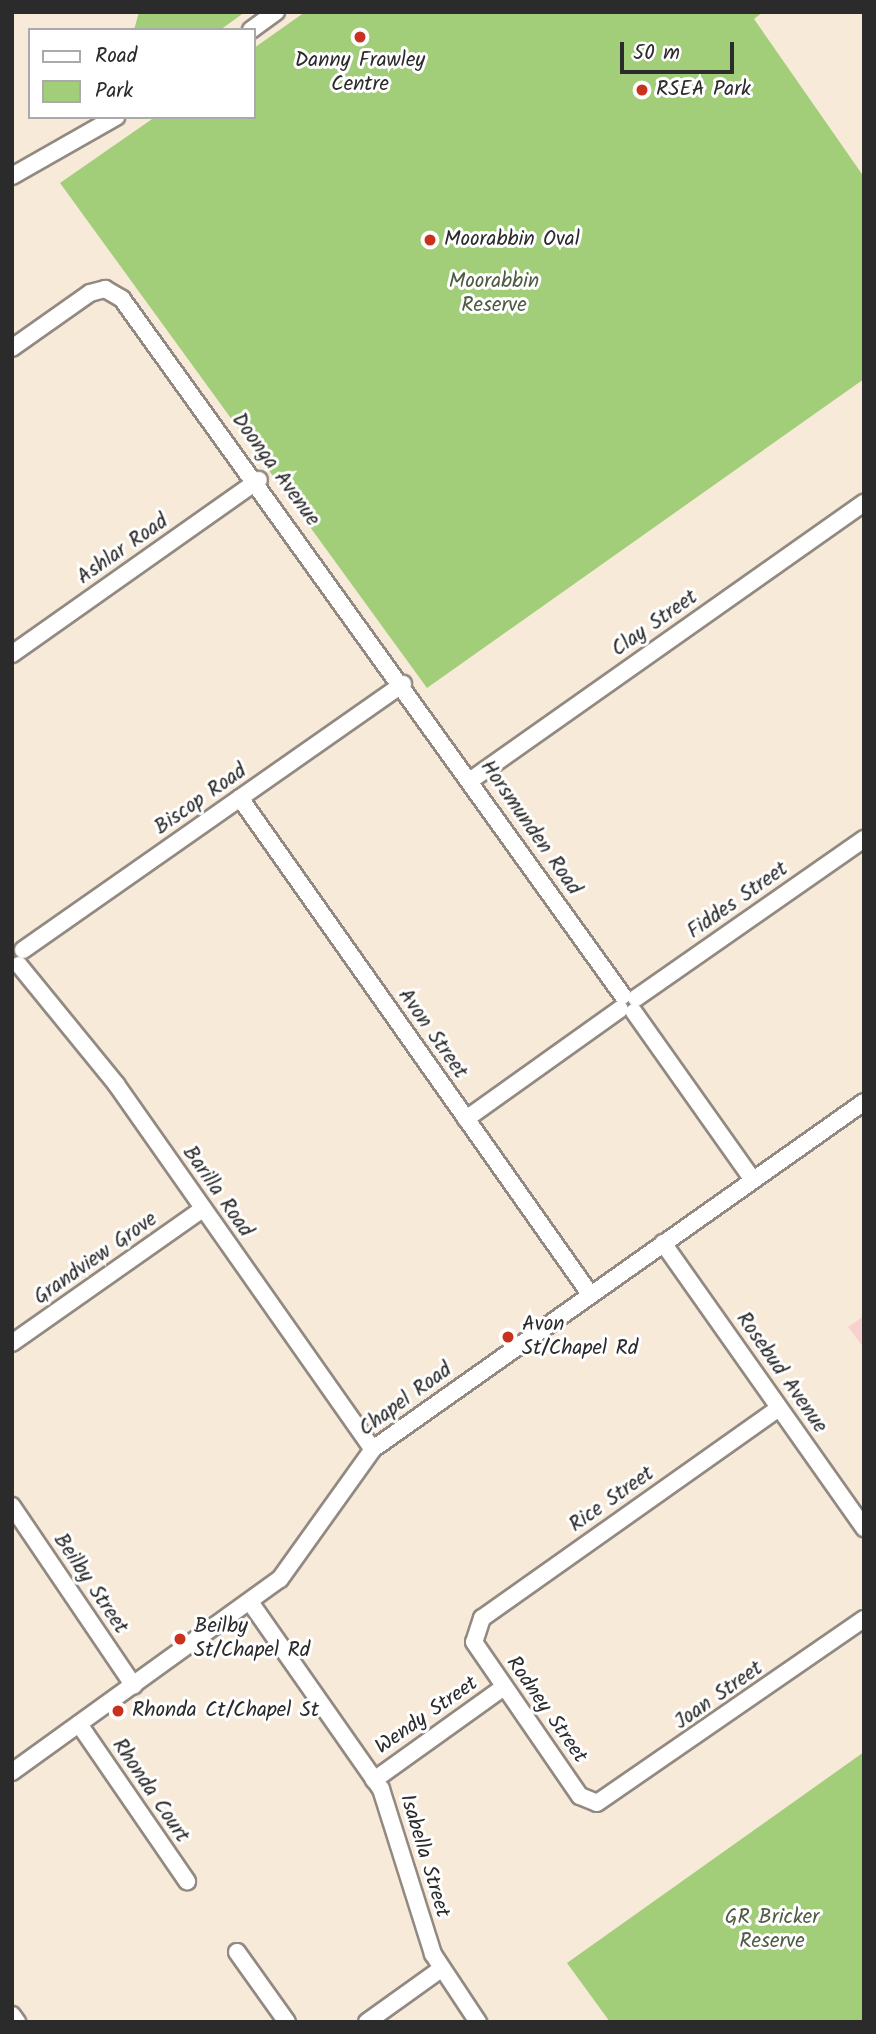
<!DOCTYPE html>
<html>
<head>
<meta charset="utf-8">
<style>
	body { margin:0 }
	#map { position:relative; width:876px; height:2034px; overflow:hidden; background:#f8ead8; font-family:Kalam,sans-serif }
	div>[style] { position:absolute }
	.built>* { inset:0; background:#f7d0cf }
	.green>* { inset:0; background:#a2cd79 }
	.roads { filter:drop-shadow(2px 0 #928a82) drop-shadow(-2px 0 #928a82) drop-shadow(0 2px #928a82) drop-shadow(0 -2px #928a82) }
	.street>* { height:16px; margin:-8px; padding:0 8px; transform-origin:8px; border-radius:8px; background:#fff }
	.dots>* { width:19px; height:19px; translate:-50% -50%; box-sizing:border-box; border:4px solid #fff; border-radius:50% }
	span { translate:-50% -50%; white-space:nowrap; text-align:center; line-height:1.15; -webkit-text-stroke:6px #fff; paint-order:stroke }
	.poi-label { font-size:21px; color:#2b2b2b }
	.left { translate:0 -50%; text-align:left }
	.park-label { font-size:21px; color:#4f5c42 }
	.street-label { font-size:21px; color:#2b2b2b }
	.frame { position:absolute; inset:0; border:14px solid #2b2b2b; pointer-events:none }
	.legend { position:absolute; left:28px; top:28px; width:228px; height:91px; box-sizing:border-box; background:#fff; border:2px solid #aaa; margin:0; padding:9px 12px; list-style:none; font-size:21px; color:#2b2b2b }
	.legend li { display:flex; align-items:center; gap:14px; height:35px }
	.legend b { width:35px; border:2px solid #aaa }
	.scale { position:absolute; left:620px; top:42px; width:114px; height:32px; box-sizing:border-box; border:4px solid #2b2b2b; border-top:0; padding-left:9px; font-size:21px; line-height:24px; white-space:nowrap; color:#2b2b2b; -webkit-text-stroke:5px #fff; paint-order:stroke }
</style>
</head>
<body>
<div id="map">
	<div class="built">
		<i style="clip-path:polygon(864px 1316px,864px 1348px,848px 1327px)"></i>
	</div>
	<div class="green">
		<i style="clip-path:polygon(139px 12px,245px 12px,220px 30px,134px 30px)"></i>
		<i style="clip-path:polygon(305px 12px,763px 12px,754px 19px,864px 177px,864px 379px,427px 688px,60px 183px,155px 117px,254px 117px,254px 48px)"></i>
		<i style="clip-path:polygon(864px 1752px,864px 2022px,610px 2022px,567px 1963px)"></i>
	</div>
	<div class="roads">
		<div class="street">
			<i style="left:251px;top:30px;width:31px;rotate:-36deg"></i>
			<i style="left:12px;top:176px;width:120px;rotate:-29.6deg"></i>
			<i style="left:12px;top:348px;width:95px;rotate:-35.2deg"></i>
			<i style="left:90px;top:293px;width:16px;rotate:-15deg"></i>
			<i style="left:105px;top:289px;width:20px;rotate:30deg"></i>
			<i style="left:122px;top:299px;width:858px;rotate:54.29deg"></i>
			<i style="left:12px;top:654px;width:302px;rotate:-35.2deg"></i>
			<i style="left:471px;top:780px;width:481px;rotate:-35.2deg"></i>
			<i style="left:240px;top:798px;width:607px;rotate:54.79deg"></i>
			<i style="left:23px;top:950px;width:464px;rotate:-35deg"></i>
			<i style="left:19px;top:965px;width:154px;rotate:50.8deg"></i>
			<i style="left:116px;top:1084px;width:446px;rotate:54.9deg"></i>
			<i style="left:636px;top:998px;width:278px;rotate:-34.9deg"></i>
			<i style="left:634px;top:1012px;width:206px;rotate:54.7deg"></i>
			<i style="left:466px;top:1119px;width:189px;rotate:-35.5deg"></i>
			<i style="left:663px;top:1243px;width:349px;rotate:54.8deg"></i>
			<i style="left:12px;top:1343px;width:233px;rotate:-35.1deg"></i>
			<i style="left:779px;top:1408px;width:364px;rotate:144.7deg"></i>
			<i style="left:482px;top:1618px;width:25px;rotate:108deg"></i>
			<i style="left:474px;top:1642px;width:187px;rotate:55.5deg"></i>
			<i style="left:580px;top:1796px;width:18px;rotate:22deg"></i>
			<i style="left:597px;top:1803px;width:324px;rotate:-34.6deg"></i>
			<i style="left:12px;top:1506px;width:217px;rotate:55.9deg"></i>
			<i style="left:250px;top:1602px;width:228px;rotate:55deg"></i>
			<i style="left:381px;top:1789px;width:173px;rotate:72.5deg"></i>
			<i style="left:433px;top:1954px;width:82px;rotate:56.5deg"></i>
			<i style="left:79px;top:1724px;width:191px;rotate:55.5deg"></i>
			<i style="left:12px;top:1772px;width:330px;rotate:-35.8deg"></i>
			<i style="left:280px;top:1579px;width:160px;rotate:-54.4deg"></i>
			<i style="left:373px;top:1449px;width:601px;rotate:-35.25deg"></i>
			<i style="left:374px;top:1780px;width:160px;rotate:-35.6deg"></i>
			<i style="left:237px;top:1952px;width:86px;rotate:54.5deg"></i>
			<i style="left:12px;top:2015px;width:9px;rotate:54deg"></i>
			<i style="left:367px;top:2022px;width:91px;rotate:-35.6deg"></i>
		</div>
	</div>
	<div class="dots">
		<i style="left:360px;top:37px;background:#c8321e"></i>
		<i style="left:642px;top:90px;background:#c8321e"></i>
		<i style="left:430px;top:240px;background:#c8321e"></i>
		<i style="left:508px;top:1337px;background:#c8321e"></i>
		<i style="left:180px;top:1639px;background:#c8321e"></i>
		<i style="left:118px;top:1711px;background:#c8321e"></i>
	</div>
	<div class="poi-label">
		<span style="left:360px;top:73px">Danny Frawley<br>Centre</span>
		<span class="left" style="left:656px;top:90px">RSEA Park</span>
		<span class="left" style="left:444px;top:240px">Moorabbin Oval</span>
		<span class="left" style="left:522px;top:1337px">Avon<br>St/Chapel Rd</span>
		<span class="left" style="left:194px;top:1639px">Beilby<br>St/Chapel Rd</span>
		<span class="left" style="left:132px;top:1711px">Rhonda Ct/Chapel St</span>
	</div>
	<div class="park-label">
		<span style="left:494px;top:294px">Moorabbin<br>Reserve</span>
		<span style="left:772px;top:1930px">GR Bricker<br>Reserve</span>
	</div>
	<div class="street-label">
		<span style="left:275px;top:470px;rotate:54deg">Doonga Avenue</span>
		<span style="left:123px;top:550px;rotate:-35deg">Ashlar Road</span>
		<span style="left:655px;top:624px;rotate:-35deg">Clay Street</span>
		<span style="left:201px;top:800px;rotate:-35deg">Biscop Road</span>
		<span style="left:530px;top:828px;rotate:55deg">Horsmunden Road</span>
		<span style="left:738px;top:901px;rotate:-35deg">Fiddes Street</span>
		<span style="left:432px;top:1034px;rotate:55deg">Avon Street</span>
		<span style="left:217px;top:1192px;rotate:55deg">Barilla Road</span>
		<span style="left:96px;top:1259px;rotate:-35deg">Grandview Grove</span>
		<span style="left:781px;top:1373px;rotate:55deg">Rosebud Avenue</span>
		<span style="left:406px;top:1400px;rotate:-36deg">Chapel Road</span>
		<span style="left:612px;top:1500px;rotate:-35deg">Rice Street</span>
		<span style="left:90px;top:1584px;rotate:56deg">Beilby Street</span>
		<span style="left:719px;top:1696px;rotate:-35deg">Joan Street</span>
		<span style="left:546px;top:1710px;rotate:55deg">Rodney Street</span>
		<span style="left:427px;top:1716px;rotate:-35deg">Wendy Street</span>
		<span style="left:150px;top:1791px;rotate:56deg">Rhonda Court</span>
		<span style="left:424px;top:1856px;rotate:73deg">Isabella Street</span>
	</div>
	<div class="frame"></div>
	<ul class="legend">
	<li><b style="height:9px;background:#fff"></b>Road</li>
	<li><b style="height:19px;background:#a2cd79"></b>Park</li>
	</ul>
	<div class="scale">50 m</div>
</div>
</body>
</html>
